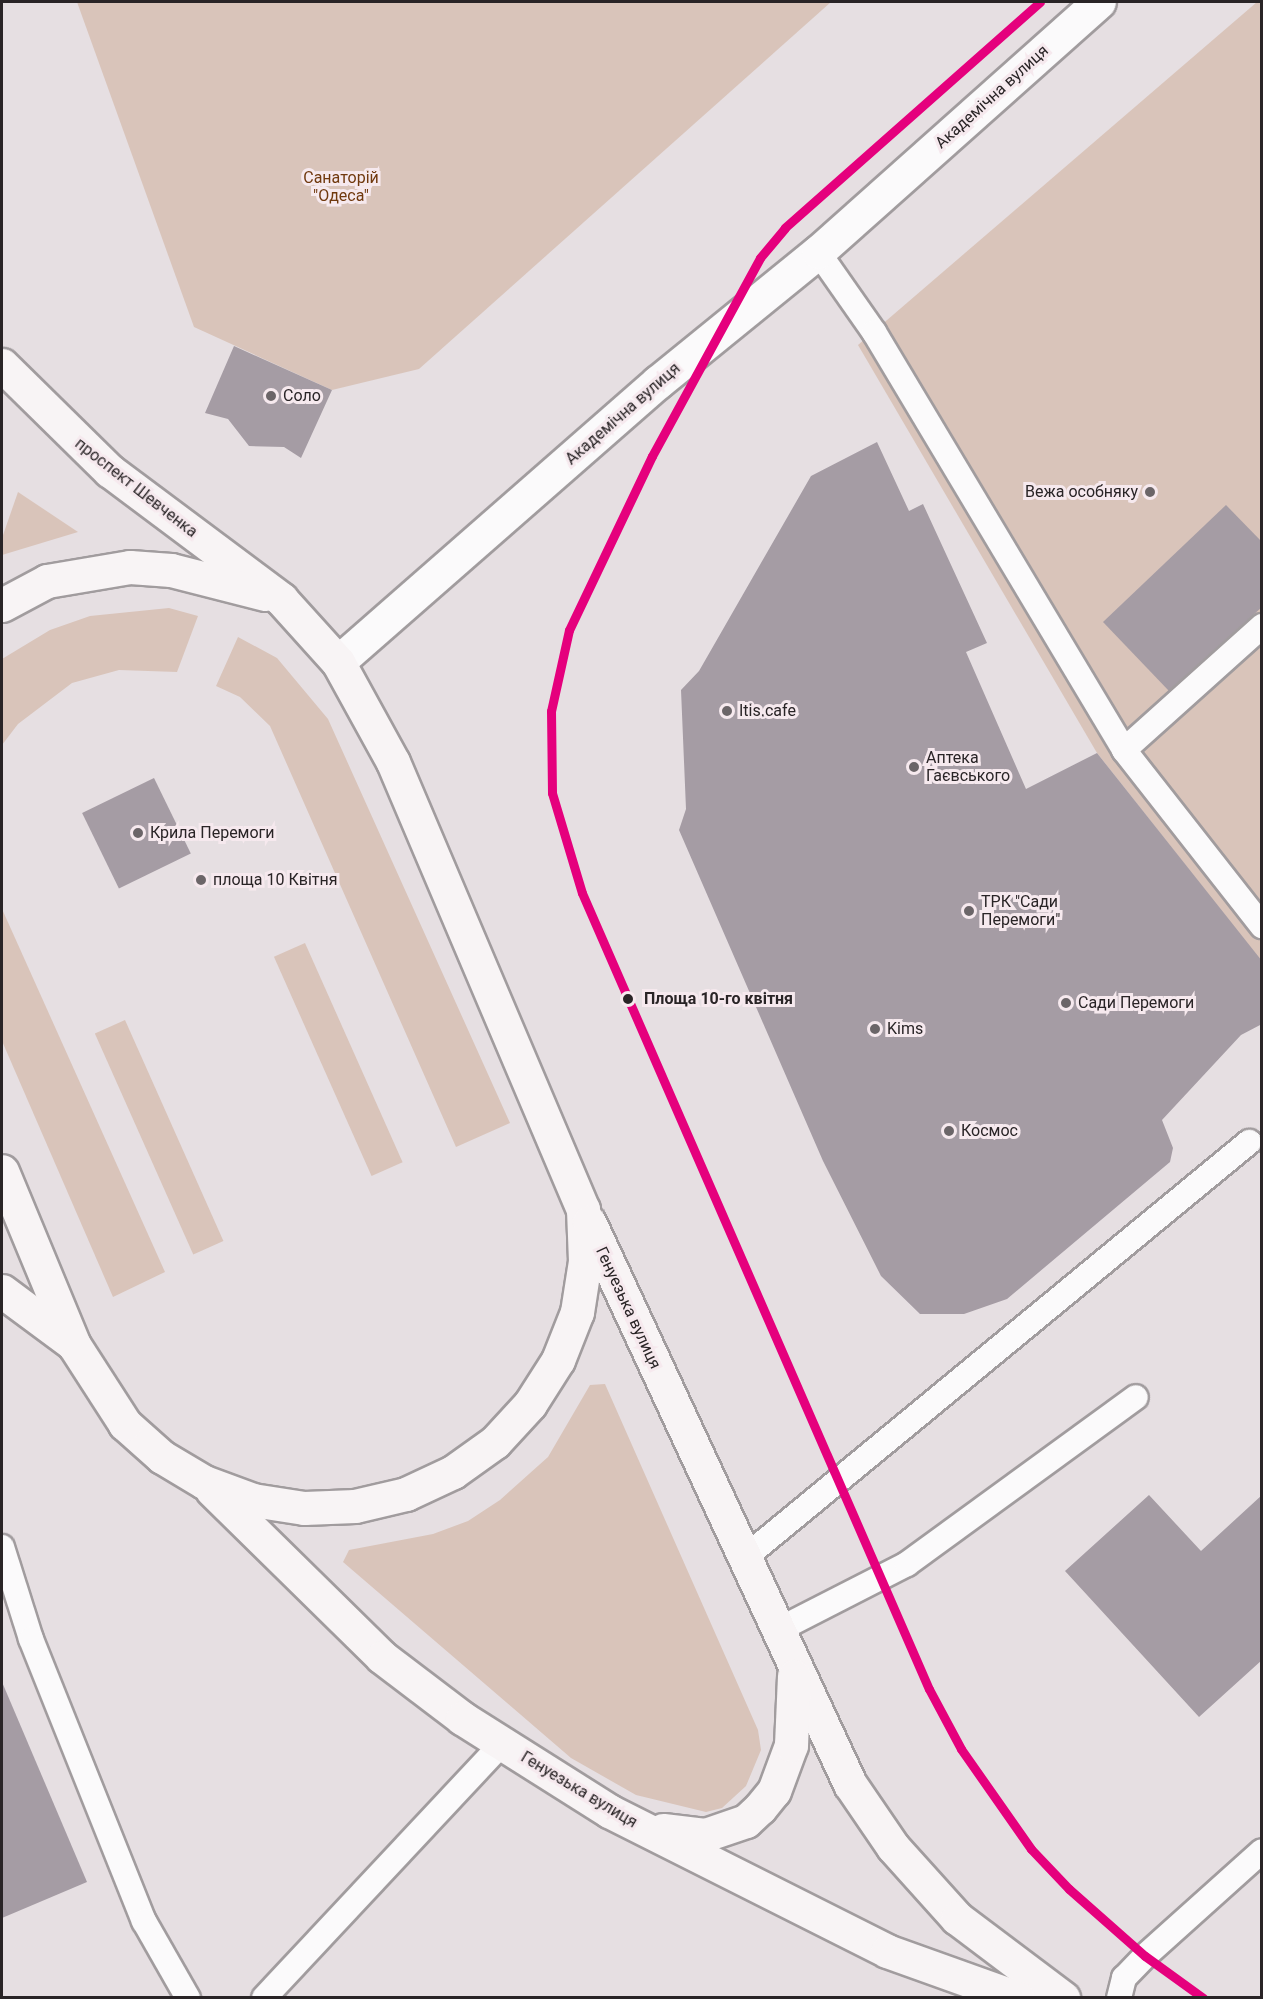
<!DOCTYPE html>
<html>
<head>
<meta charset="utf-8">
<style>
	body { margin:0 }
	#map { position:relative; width:1263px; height:1999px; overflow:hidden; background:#e6dfe2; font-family:Roboto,sans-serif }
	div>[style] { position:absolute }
	.green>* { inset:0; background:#d9c4ba; transform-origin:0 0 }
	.building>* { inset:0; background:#a59ca4; transform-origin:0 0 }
	.roads { filter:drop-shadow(2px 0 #a19c9e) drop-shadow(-2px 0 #a19c9e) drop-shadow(0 2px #a19c9e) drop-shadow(0 -2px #a19c9e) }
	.service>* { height:24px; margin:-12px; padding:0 12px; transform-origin:12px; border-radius:12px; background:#fbfafb }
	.tertiary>* { height:33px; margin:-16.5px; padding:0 16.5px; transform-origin:16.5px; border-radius:16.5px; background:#fbfafb }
	.secondary>* { height:33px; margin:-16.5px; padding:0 16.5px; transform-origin:16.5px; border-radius:16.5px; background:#f8f4f5 }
	.tram-1>* { height:9px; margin:-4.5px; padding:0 4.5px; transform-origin:4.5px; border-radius:4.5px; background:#e5007d }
	.dots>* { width:16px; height:16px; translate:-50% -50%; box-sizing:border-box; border:3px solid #f6e9ee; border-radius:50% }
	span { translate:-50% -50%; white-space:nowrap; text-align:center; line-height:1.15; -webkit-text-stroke:6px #f6e9ee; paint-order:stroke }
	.street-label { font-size:16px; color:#292426 }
	.park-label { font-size:16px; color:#70390e }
	.poi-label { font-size:16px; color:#292426 }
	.left { translate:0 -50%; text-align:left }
	.right { translate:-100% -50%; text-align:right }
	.stop-label { font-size:16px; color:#292426; font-weight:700 }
	.frame { position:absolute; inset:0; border:3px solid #292426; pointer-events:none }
</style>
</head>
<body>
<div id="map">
	<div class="green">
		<i style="clip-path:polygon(77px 2px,831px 2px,419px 369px,332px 390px,194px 327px)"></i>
		<i style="clip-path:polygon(1257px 2px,1261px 2px,1261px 961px,1097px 753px,858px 345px)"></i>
		<i style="clip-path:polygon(18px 492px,78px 532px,2px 555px,2px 538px)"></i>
		<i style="clip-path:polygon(169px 608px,198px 616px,177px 672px,119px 670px,72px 683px,18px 724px,2px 745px,2px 659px,50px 630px,90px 616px)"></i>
		<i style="clip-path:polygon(238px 637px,277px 658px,328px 719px,510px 1123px,456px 1147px,270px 726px,240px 697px,216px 686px)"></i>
		<i style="clip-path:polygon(2px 909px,165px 1272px,113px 1297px,2px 1041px)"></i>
		<i style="left:305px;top:943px;width:240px;height:34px;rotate:66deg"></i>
		<i style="left:125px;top:1020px;width:242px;height:33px;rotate:66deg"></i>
		<i style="clip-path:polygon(605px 1384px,758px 1730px,761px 1750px,746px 1786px,722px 1808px,706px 1812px,636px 1795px,571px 1758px,343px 1562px,349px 1550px,433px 1534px,468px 1521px,500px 1500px,548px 1457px,590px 1385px)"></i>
	</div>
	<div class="building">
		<i style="clip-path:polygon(234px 346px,332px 390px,301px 458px,284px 447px,249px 446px,228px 419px,205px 413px)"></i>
		<i style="clip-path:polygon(877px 442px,909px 511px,923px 504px,987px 643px,966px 652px,1026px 789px,1097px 753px,1262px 961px,1262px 1024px,1241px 1035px,1162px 1120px,1173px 1148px,1170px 1162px,1007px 1299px,964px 1314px,920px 1314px,881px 1276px,823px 1161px,679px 830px,686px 809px,681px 690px,699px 671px,811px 476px)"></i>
		<i style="clip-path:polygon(1226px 505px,1262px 542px,1262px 607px,1169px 691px,1103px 622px)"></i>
		<i style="left:154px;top:778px;width:84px;height:80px;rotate:64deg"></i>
		<i style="clip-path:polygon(1149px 1495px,1201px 1551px,1262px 1495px,1262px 1660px,1199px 1717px,1065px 1571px)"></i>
		<i style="clip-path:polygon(2px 1682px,87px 1882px,2px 1918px)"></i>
	</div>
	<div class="roads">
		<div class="service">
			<i style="left:818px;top:252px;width:98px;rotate:55deg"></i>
			<i style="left:874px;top:332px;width:487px;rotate:59.1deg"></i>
			<i style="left:1124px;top:750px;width:186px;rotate:-41.9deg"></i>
			<i style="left:1124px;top:750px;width:224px;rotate:51.9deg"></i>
			<i style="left:2px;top:1547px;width:96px;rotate:72.5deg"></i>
			<i style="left:31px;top:1639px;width:304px;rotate:68.2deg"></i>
			<i style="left:144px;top:1921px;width:89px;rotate:60.3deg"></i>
			<i style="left:743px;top:1559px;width:656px;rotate:-39.49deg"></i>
			<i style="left:776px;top:1631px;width:147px;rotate:-27.1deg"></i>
			<i style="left:907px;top:1564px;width:283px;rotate:-36.1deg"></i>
			<i style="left:264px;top:1998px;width:349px;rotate:-46.9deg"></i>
			<i style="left:1119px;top:1998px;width:21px;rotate:-76deg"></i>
			<i style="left:1124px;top:1978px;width:30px;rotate:-46deg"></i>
			<i style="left:1145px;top:1956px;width:157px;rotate:-41.9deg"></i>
		</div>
		<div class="tertiary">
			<i style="left:338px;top:662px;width:425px;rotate:-41.2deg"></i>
			<i style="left:658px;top:382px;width:206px;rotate:-39.1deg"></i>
			<i style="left:818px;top:252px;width:376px;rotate:-41.7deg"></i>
		</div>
		<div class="secondary">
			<i style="left:2px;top:365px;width:151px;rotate:44.5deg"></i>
			<i style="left:110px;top:471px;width:214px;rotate:36.8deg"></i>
			<i style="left:281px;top:599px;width:85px;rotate:47.9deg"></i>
			<i style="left:338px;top:662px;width:114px;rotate:61.2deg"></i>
			<i style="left:393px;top:762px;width:486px;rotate:67deg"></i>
			<i style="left:583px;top:1209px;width:52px;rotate:87.8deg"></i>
			<i style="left:585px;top:1261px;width:52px;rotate:98.9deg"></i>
			<i style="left:577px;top:1312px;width:52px;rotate:111.6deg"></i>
			<i style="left:558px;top:1360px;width:52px;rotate:122.5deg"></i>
			<i style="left:530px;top:1404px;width:52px;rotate:132.6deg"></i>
			<i style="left:495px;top:1442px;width:52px;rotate:144.5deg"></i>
			<i style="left:453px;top:1472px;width:52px;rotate:154.9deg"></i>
			<i style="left:406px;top:1494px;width:52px;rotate:166.8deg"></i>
			<i style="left:355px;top:1506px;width:51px;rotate:177.8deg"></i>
			<i style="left:304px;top:1508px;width:52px;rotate:-171.1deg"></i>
			<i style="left:253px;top:1500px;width:52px;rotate:-159.8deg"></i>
			<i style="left:204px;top:1482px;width:49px;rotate:-149.2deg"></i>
			<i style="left:162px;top:1457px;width:50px;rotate:-138.3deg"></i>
			<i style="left:125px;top:1424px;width:94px;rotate:-122.8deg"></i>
			<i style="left:74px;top:1345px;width:188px;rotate:-112.5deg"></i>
			<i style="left:2px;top:605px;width:51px;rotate:-28.1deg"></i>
			<i style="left:47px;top:581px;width:84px;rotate:-9.6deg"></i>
			<i style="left:130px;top:567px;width:41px;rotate:4.2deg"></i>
			<i style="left:171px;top:570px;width:97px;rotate:14.3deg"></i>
			<i style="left:589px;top:1222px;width:620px;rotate:65.09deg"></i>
			<i style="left:850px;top:1784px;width:76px;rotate:55.7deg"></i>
			<i style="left:893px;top:1847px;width:96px;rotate:48deg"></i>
			<i style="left:957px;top:1918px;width:133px;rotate:37deg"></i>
			<i style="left:2px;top:1291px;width:87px;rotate:36.6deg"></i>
			<i style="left:212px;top:1490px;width:238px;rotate:44.5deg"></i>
			<i style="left:382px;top:1657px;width:101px;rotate:37.3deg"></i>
			<i style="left:462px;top:1718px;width:174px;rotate:32.3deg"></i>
			<i style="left:609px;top:1811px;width:311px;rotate:26.7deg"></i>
			<i style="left:887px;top:1951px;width:139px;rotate:19.7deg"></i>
			<i style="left:663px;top:1830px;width:42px;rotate:6.8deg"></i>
			<i style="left:705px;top:1835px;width:43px;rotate:-18.9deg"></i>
			<i style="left:746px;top:1821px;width:19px;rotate:-43deg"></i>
			<i style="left:760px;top:1808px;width:22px;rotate:-51deg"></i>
			<i style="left:774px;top:1791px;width:49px;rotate:-69.7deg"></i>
			<i style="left:791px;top:1745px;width:69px;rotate:-87.5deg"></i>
		</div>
	</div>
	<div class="tram-1">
		<i style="left:1040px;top:2px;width:341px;rotate:138.5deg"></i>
		<i style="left:785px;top:228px;width:39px;rotate:130deg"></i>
		<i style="left:760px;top:258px;width:226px;rotate:118.6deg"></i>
		<i style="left:652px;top:456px;width:193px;rotate:115.5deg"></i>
		<i style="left:569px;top:630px;width:83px;rotate:102.5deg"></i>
		<i style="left:551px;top:711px;width:82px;rotate:89.3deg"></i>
		<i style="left:552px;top:793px;width:104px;rotate:73.3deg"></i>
		<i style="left:582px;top:893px;width:868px;rotate:66.45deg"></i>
		<i style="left:929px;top:1689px;width:68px;rotate:61.9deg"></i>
		<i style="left:961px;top:1749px;width:122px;rotate:55deg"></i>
		<i style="left:1031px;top:1849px;width:55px;rotate:46.5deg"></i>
		<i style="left:1069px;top:1889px;width:101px;rotate:41.4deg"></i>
		<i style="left:1145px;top:1956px;width:72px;rotate:35.9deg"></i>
	</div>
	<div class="dots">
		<i style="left:271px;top:396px;background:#6b6568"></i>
		<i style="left:1150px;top:492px;background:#6b6568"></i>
		<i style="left:727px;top:711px;background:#6b6568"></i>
		<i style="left:914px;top:767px;background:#6b6568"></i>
		<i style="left:138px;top:833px;background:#6b6568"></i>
		<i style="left:201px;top:880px;background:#6b6568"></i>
		<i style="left:969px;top:911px;background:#6b6568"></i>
		<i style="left:628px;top:999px;background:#292426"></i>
		<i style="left:1066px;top:1003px;background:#6b6568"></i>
		<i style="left:875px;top:1029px;background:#6b6568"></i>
		<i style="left:949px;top:1131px;background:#6b6568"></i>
	</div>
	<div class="street-label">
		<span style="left:992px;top:97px;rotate:-42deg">Академічна вулиця</span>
		<span style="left:623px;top:414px;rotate:-41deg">Академічна вулиця</span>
		<span style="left:136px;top:488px;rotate:38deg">проспект Шевченка</span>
		<span style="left:628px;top:1308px;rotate:65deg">Генуезька вулиця</span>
		<span style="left:579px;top:1790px;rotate:31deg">Генуезька вулиця</span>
	</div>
	<div class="park-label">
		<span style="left:341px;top:187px">Санаторій<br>"Одеса"</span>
	</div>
	<div class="poi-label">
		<span class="left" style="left:283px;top:396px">Соло</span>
		<span class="right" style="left:1138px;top:492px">Вежа особняку</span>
		<span class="left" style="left:739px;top:711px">Itis.cafe</span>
		<span class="left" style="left:926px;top:767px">Аптека<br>Гаєвського</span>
		<span class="left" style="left:150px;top:833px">Крила Перемоги</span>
		<span class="left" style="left:213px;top:880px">площа 10 Квітня</span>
		<span class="left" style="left:981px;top:911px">ТРК "Сади<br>Перемоги"</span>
		<span class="left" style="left:1078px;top:1003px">Сади Перемоги</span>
		<span class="left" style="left:887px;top:1029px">Kims</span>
		<span class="left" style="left:961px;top:1131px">Космос</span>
	</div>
	<div class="stop-label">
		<span class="left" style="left:644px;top:999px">Площа 10-го квітня</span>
	</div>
	<div class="frame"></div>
</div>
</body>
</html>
